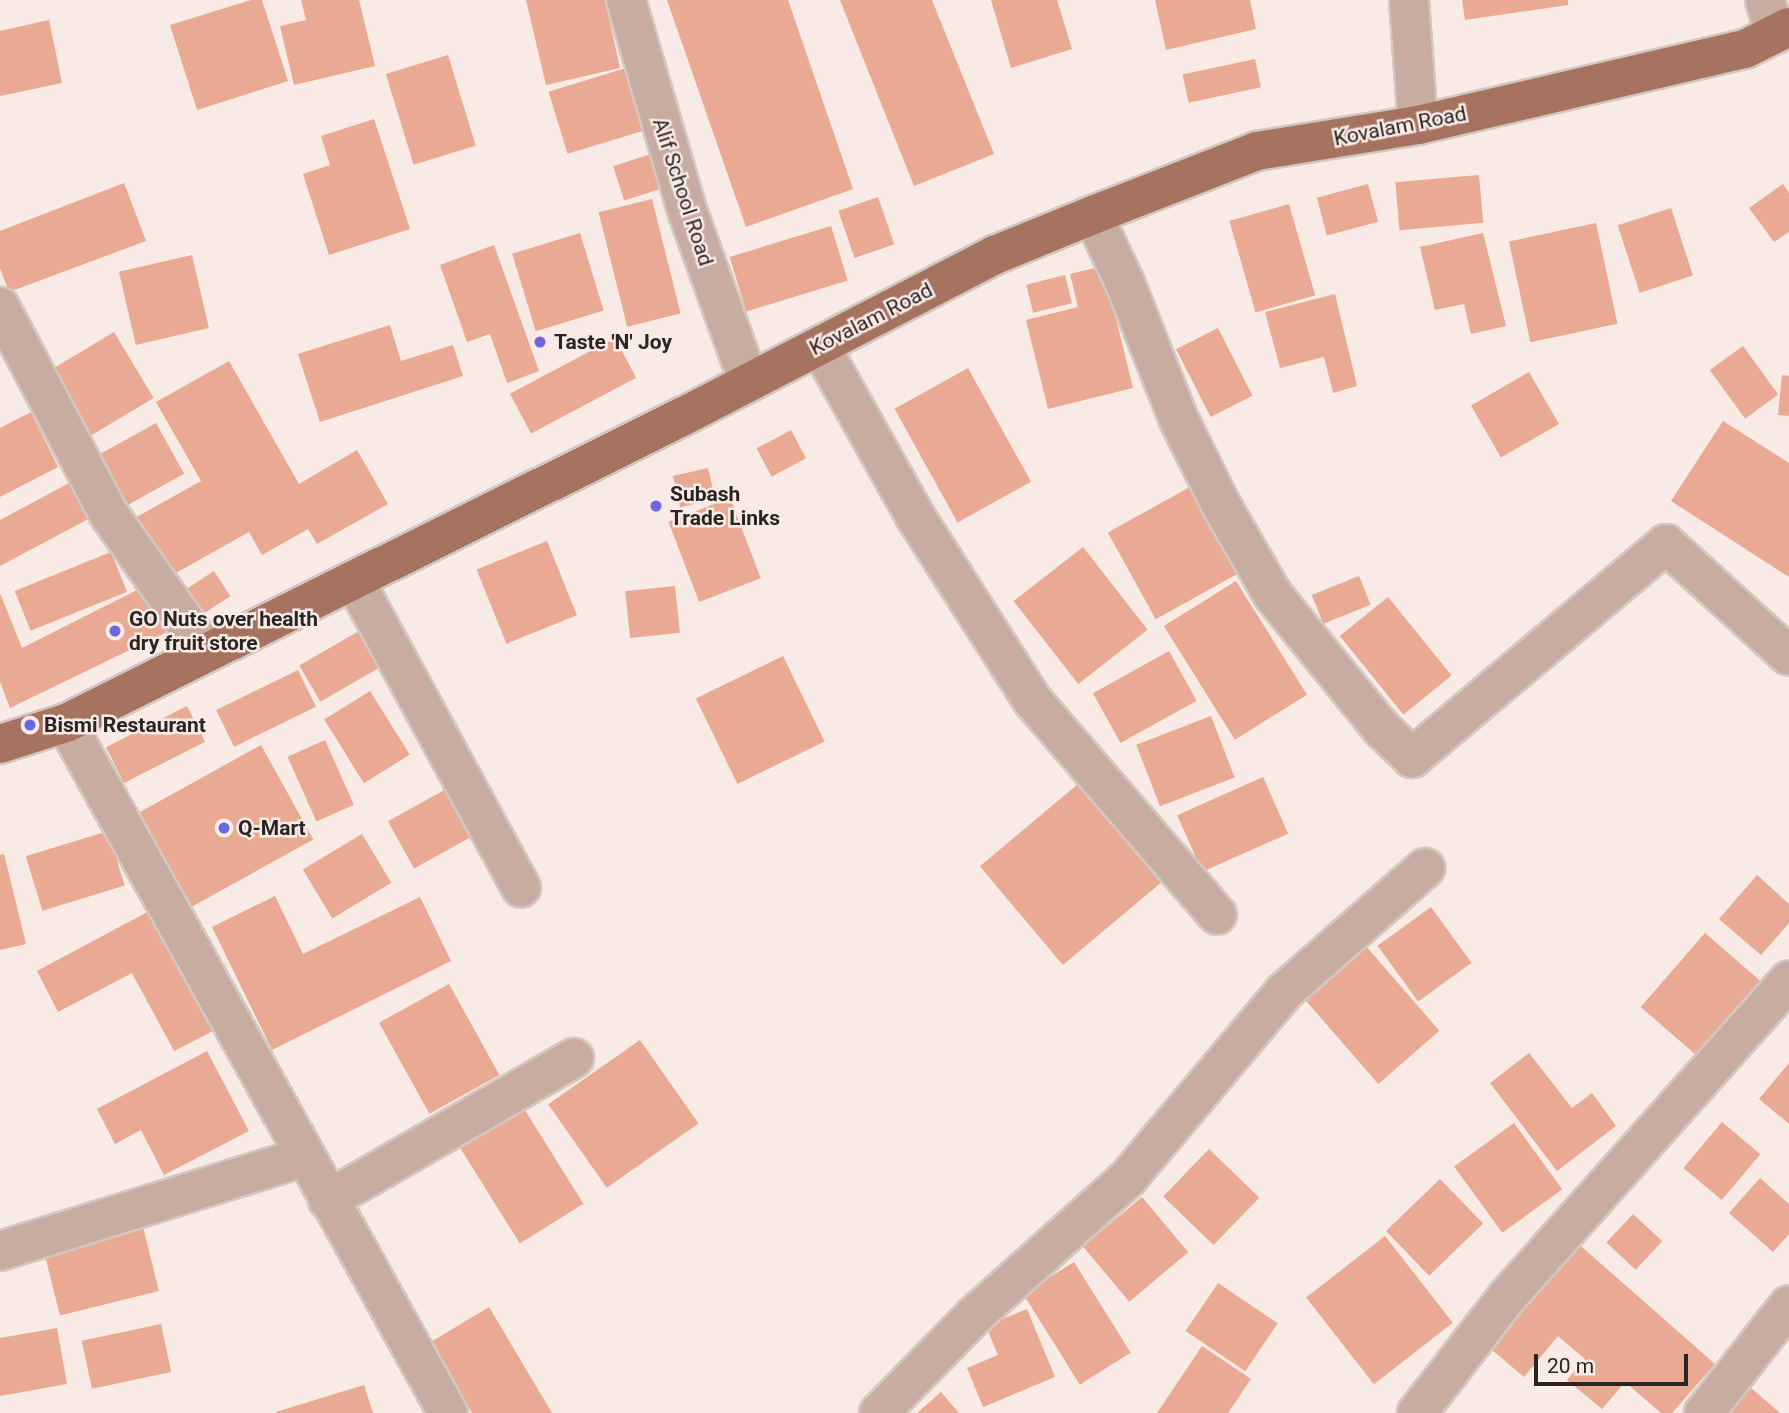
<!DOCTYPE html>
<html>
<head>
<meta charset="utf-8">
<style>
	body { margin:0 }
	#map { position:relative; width:1789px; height:1413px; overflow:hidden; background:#f8eae4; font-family:Roboto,sans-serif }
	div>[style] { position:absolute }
	.building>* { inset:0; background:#e9a992; transform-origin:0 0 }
	.roads { filter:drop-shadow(2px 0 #d3c7c1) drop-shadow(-2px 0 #d3c7c1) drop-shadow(0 2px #d3c7c1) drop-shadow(0 -2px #d3c7c1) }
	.minor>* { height:38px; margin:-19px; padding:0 19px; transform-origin:19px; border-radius:19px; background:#c8aba1 }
	.primary>* { height:38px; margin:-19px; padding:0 19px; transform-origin:19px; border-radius:19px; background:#a67361 }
	.dots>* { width:19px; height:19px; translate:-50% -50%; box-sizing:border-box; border:4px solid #f8eae4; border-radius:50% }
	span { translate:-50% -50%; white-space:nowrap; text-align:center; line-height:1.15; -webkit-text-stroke:5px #f8eae4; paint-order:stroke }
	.street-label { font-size:21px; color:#2a2523 }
	.poi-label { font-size:21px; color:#2a2523; font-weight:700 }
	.left { translate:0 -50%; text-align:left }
	.scale { position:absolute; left:1534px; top:1354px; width:154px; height:32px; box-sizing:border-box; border:4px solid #2a2523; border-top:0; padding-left:9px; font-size:21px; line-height:24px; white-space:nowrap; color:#2a2523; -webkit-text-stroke:5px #f8eae4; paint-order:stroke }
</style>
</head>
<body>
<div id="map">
	<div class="building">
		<i style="clip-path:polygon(251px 0,262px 0,288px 81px,197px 110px,170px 25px)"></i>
		<i style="clip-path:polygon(301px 0,359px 0,375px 66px,294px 85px,280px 26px,306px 20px)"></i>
		<i style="clip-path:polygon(526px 0,605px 0,620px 68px,546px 85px)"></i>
		<i style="clip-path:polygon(667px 0,788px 0,853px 189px,746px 227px)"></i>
		<i style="clip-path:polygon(840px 0,932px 0,994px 154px,914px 186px)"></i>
		<i style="clip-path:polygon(991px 0,1057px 0,1072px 49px,1011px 68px)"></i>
		<i style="clip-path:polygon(1155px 0,1250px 0,1256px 29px,1166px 50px)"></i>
		<i style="clip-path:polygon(1462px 0,1568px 0,1568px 5px,1465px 20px)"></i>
		<i style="clip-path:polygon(49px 20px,62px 83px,0 96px,0 31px)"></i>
		<i style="left:448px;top:55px;width:95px;height:65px;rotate:73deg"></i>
		<i style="left:1255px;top:59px;width:29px;height:74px;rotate:78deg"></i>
		<i style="left:626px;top:68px;width:65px;height:81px;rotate:73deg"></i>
		<i style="clip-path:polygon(374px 119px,410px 229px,329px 255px,303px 174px,330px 165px,321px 136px)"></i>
		<i style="left:654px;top:153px;width:36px;height:43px;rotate:72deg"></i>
		<i style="left:1479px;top:175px;width:48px;height:84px;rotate:85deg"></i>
		<i style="clip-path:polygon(124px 183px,146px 241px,9px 292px,0 268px,0 231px)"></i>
		<i style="left:1368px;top:184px;width:39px;height:53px;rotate:75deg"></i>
		<i style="clip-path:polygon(1783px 184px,1789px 193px,1789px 232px,1774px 242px,1749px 208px)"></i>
		<i style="left:878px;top:197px;width:50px;height:42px;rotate:71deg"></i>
		<i style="left:652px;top:199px;width:118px;height:55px;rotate:76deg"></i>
		<i style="left:1289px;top:204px;width:95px;height:62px;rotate:74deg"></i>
		<i style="left:1671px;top:208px;width:71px;height:56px;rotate:72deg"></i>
		<i style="left:1596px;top:223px;width:103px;height:89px;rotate:78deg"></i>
		<i style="left:831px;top:226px;width:57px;height:106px;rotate:73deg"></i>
		<i style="left:580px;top:233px;width:81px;height:71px;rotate:73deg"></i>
		<i style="clip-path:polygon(1483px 233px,1506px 326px,1471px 334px,1464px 304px,1435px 310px,1420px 247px)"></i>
		<i style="clip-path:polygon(494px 245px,539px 371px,507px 383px,490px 334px,467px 342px,440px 265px)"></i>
		<i style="left:192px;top:255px;width:75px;height:75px;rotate:77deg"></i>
		<i style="clip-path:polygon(1103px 266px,1133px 388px,1048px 409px,1026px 320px,1078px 307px,1070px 274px)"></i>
		<i style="left:1065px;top:275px;width:29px;height:40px;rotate:76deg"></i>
		<i style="clip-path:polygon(1335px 294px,1357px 386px,1333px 393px,1324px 357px,1280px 368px,1265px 312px)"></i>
		<i style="clip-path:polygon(390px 325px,401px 361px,453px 345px,463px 376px,320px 422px,298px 354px)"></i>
		<i style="left:1218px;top:328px;width:76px;height:47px;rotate:63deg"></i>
		<i style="left:114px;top:332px;width:77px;height:74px;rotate:59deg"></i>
		<i style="left:615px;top:338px;width:45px;height:119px;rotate:62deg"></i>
		<i style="left:1743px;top:346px;width:60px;height:41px;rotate:54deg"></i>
		<i style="clip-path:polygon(229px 361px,299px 484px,357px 450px,388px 504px,317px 544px,308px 529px,262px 555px,249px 532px,167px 578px,133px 519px,201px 481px,156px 402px)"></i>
		<i style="left:968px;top:368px;width:130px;height:84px;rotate:61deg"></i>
		<i style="left:1529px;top:372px;width:60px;height:67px;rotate:60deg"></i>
		<i style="clip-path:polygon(1782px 375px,1789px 376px,1789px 416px,1778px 415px)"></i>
		<i style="clip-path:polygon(31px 412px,58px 467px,0 497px,0 428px)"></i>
		<i style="clip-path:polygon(1723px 421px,1789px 463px,1789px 577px,1671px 501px)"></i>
		<i style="left:156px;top:423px;width:58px;height:68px;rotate:61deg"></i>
		<i style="left:791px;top:430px;width:32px;height:39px;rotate:62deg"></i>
		<i style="left:708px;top:468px;width:32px;height:36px;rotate:77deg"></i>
		<i style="clip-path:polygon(73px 481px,92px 517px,0 566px,0 520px)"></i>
		<i style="left:1190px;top:487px;width:99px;height:94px;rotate:61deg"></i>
		<i style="left:730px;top:498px;width:86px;height:66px;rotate:69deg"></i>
		<i style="left:547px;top:541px;width:80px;height:76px;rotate:68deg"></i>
		<i style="left:1083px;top:547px;width:105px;height:88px;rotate:52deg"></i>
		<i style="left:111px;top:552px;width:43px;height:104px;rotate:68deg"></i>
		<i style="left:214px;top:571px;width:30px;height:40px;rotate:57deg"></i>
		<i style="left:1359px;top:576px;width:31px;height:51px;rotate:68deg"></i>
		<i style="left:1236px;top:581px;width:134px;height:85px;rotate:58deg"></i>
		<i style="left:675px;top:586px;width:47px;height:50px;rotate:84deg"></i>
		<i style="clip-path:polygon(141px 588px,169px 631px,10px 708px,0 682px,0 593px,22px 648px)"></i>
		<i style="left:1388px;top:597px;width:101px;height:62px;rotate:51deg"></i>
		<i style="left:366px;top:627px;width:42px;height:77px;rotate:60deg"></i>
		<i style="left:1169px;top:651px;width:57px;height:87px;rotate:61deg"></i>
		<i style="left:783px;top:656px;width:95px;height:97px;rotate:64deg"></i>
		<i style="left:298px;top:670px;width:41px;height:91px;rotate:64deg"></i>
		<i style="left:370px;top:691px;width:75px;height:54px;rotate:58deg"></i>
		<i style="left:187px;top:706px;width:40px;height:91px;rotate:63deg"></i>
		<i style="left:1211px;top:716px;width:66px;height:80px;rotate:69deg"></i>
		<i style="left:325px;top:740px;width:71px;height:41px;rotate:66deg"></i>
		<i style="left:261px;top:745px;width:108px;height:144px;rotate:61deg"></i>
		<i style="left:1263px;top:777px;width:62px;height:94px;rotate:66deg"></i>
		<i style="left:457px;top:783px;width:54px;height:79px;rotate:61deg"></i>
		<i style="left:1078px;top:784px;width:129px;height:128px;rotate:50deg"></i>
		<i style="left:108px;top:831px;width:57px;height:86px;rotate:73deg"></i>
		<i style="left:362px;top:834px;width:57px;height:69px;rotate:59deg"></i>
		<i style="clip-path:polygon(4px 854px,26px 944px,0 950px,0 855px)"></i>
		<i style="clip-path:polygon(1757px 875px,1789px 904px,1789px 923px,1761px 955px,1719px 919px)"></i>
		<i style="clip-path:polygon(275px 896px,303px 954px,420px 897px,451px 961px,272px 1050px,212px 927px)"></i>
		<i style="left:1431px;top:907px;width:69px;height:66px;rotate:54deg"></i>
		<i style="clip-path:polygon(151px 910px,215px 1030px,174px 1051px,132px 973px,58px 1012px,37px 971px)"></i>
		<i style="left:1705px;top:933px;width:76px;height:98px;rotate:41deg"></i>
		<i style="left:1364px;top:944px;width:115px;height:81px;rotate:49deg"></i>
		<i style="left:449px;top:984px;width:104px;height:80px;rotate:61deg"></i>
		<i style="left:640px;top:1040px;width:102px;height:112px;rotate:55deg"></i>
		<i style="clip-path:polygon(207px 1051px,249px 1131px,164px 1175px,141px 1130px,115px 1144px,97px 1109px)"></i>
		<i style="clip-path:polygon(1529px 1053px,1572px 1108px,1592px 1093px,1616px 1126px,1557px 1171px,1490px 1083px)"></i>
		<i style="clip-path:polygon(1789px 1063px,1789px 1124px,1759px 1099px)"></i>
		<i style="left:523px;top:1107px;width:114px;height:75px;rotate:58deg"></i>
		<i style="left:1722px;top:1122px;width:50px;height:60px;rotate:40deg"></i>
		<i style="left:1514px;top:1123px;width:82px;height:74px;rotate:54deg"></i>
		<i style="left:1209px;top:1149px;width:70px;height:66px;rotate:44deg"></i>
		<i style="clip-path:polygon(1760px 1178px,1789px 1204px,1789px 1234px,1773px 1252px,1729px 1213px)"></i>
		<i style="left:1440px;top:1179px;width:62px;height:75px;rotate:46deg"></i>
		<i style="left:1142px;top:1197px;width:72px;height:77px;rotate:50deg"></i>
		<i style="left:1633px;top:1214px;width:40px;height:39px;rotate:43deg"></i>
		<i style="left:142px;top:1223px;width:70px;height:102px;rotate:76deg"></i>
		<i style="left:1385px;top:1236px;width:110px;height:100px;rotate:52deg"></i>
		<i style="clip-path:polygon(1574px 1240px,1715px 1364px,1672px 1413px,1661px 1413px,1625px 1382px,1602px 1409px,1567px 1380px,1585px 1359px,1558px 1336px,1524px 1377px,1485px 1344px)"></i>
		<i style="left:1074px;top:1262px;width:107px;height:60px;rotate:58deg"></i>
		<i style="left:1218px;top:1283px;width:72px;height:58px;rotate:34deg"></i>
		<i style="clip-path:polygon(489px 1307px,552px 1413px,472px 1413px,431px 1342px)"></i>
		<i style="clip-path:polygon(1027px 1309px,1055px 1377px,983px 1407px,967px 1368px,998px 1355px,986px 1326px)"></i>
		<i style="left:161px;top:1324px;width:49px;height:81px;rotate:78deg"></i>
		<i style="clip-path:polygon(57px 1328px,67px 1384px,0 1396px,0 1338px)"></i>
		<i style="clip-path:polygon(1202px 1346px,1251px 1379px,1228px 1413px,1157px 1413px)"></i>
		<i style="clip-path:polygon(1743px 1381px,1780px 1413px,1716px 1413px)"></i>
		<i style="clip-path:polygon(364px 1385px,373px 1413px,276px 1413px,276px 1412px)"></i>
		<i style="clip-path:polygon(941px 1392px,959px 1413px,917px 1413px)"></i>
	</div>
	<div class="roads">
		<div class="minor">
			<i style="left:626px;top:0;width:222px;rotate:73.8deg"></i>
			<i style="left:688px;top:213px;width:180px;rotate:70.2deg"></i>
			<i style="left:1409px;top:0;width:125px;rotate:85.9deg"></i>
			<i style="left:1765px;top:0;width:35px;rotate:74deg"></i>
			<i style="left:1093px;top:215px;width:75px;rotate:64.8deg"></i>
			<i style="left:1125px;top:283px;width:147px;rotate:68.5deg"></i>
			<i style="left:1179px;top:420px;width:95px;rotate:63.7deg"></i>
			<i style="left:1221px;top:505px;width:104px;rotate:60deg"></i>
			<i style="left:1273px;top:595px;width:173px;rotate:50.9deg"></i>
			<i style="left:1382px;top:729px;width:42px;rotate:44deg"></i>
			<i style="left:1412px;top:758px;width:332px;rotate:-40.1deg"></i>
			<i style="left:1666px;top:544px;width:166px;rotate:42.3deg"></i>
			<i style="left:0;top:307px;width:233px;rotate:62.3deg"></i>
			<i style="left:108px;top:513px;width:171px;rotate:54.7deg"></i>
			<i style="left:820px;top:346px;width:195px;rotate:60.8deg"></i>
			<i style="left:915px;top:516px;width:219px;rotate:57.5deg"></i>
			<i style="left:1033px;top:701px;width:282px;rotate:49.3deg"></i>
			<i style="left:354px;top:580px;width:350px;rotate:61.5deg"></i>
			<i style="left:66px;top:723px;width:789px;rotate:61.03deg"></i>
			<i style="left:328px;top:1200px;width:284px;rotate:-30deg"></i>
			<i style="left:0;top:1251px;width:318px;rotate:-17.2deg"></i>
			<i style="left:879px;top:1413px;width:137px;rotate:-45.6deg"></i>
			<i style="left:975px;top:1315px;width:205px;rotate:-41.8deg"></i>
			<i style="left:1128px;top:1178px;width:243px;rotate:-50deg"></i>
			<i style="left:1284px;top:992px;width:188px;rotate:-41.3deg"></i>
			<i style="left:1417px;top:1413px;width:147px;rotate:-52.2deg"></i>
			<i style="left:1507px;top:1297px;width:424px;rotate:-48.3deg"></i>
			<i style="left:1704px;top:1413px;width:137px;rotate:-51.8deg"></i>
		</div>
		<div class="primary">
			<i style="left:0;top:744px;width:69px;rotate:-17.7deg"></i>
			<i style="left:66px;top:723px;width:688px;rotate:-26.42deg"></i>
			<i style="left:682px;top:417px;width:352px;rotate:-27.4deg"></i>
			<i style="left:995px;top:255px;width:106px;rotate:-22.2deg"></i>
			<i style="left:1093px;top:215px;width:176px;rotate:-21.3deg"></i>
			<i style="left:1257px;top:151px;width:163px;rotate:-9.2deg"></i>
			<i style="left:1418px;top:125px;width:336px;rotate:-13.1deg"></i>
			<i style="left:1745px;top:49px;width:49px;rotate:-26.6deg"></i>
		</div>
	</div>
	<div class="dots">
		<i style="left:540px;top:342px;background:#6b67e1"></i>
		<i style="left:656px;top:506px;background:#6b67e1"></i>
		<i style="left:115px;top:631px;background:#6b67e1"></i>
		<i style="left:30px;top:725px;background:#6b67e1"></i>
		<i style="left:224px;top:828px;background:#6b67e1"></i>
	</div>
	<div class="street-label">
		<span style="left:1400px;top:126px;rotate:-11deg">Kovalam Road</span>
		<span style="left:683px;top:192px;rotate:72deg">Alif School Road</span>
		<span style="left:871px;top:319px;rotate:-27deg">Kovalam Road</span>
	</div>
	<div class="poi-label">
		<span class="left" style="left:554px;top:342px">Taste 'N' Joy</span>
		<span class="left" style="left:670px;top:506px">Subash<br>Trade Links</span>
		<span class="left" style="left:129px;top:631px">GO Nuts over health<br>dry fruit store</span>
		<span class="left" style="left:44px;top:725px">Bismi Restaurant</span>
		<span class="left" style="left:238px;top:828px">Q-Mart</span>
	</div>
	<div class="scale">20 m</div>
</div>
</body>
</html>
